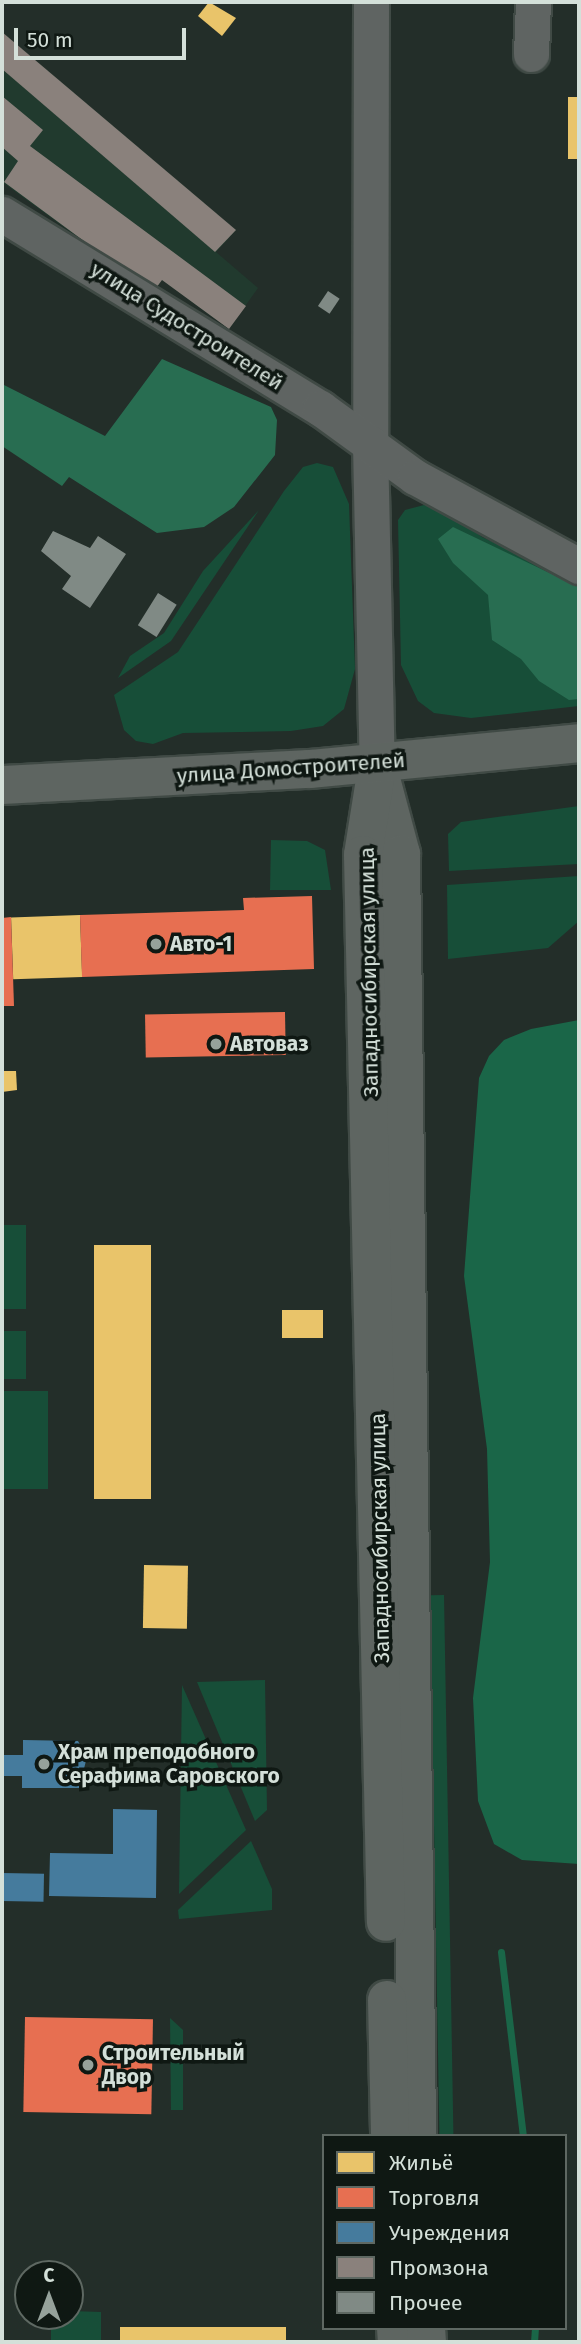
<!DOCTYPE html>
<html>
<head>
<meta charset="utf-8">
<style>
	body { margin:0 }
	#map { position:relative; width:581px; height:2344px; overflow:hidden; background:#232e29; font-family:"Fira Sans",sans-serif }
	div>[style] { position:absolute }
	.built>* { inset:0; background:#213a2e }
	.green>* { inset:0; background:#174e38; transform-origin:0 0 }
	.forest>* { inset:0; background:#286d51 }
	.water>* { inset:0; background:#1a6648 }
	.homes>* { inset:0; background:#e9c46a; transform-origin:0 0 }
	.shops>* { inset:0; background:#e76f51; transform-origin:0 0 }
	.public>* { inset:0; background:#457b9d; transform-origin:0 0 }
	.industry>* { inset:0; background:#8a817c }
	.stream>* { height:7px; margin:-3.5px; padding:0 3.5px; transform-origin:3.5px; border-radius:3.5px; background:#1a6648 }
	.building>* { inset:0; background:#808a85; transform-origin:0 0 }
	.roads { filter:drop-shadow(2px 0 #404a45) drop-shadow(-2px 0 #404a45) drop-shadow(0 2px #404a45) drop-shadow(0 -2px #404a45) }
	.minor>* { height:35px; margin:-17.5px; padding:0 17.5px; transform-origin:17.5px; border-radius:17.5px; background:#5f6462 }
	.major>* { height:38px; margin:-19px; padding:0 19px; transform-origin:19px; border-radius:19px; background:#5e6561 }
	.dots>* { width:19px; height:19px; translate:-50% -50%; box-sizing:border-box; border:4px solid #0f1813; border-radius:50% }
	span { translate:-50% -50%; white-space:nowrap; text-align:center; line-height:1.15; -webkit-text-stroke:7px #0f1813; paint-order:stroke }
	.street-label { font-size:21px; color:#d4e0d9 }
	.poi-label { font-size:21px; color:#d4e0d9; font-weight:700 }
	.left { translate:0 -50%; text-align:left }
	.frame { position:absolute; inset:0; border:4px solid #d4e0d9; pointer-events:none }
	.legend { position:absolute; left:322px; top:2134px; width:245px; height:196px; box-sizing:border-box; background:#0f1813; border:2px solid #5e6862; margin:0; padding:9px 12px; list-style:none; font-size:21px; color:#d4e0d9 }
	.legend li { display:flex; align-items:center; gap:14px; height:35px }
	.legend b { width:35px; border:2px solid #5e6862 }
	.north { position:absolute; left:14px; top:2260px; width:70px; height:70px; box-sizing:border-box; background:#0f1813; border:2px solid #5e6862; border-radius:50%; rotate:0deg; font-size:19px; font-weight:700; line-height:28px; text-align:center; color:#d4e0d9 }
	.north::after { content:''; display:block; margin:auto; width:24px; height:32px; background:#96a29b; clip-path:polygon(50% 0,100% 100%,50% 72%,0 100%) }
	.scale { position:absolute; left:14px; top:28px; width:172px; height:32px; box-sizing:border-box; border:4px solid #d4e0d9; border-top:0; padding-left:9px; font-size:21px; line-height:24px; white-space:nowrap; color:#d4e0d9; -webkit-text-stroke:5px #0f1813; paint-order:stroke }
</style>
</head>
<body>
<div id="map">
	<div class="built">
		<i style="clip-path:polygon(2px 32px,236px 230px,216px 252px,258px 288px,229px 329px,162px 280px,153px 292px,2px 182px)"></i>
	</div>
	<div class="green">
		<i style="clip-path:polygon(317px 463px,333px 467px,349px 504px,355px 669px,344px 709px,323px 726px,291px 731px,183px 733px,153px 744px,136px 741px,124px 730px,114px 695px,178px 652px,284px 491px,303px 467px)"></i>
		<i style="clip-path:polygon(424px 505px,450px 512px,482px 537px,579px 581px,579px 706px,471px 718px,434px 713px,418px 701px,401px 665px,398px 520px,405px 510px)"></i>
		<i style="clip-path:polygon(259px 510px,171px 641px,118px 678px,130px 656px,164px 633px,203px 571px)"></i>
		<i style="clip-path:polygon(579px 806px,579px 864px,449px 871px,448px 834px,461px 822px)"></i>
		<i style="clip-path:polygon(271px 840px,307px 841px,325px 850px,331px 890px,270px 890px)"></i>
		<i style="clip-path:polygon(579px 876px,579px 921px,548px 948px,448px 959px,447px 885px)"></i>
		<i style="left:2px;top:1225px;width:24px;height:84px"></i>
		<i style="left:2px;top:1331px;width:24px;height:48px"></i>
		<i style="left:2px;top:1391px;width:46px;height:98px"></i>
		<i style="left:444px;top:1595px;width:541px;height:14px;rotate:89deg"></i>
		<i style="clip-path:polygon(265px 1680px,267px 1810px,255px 1821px,197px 1682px)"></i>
		<i style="clip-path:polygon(182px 1685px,246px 1830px,179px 1894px)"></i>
		<i style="clip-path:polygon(251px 1841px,272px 1889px,272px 1910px,179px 1919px,178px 1910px)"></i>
		<i style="clip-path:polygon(170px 2018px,183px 2030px,183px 2110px,171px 2110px)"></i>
		<i style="clip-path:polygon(70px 2311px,101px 2312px,101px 2342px,51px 2342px,51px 2316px)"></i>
	</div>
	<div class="forest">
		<i style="clip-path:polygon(162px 359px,271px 407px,277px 420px,275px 455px,234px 507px,204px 527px,157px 533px,69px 477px,62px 486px,2px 446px,4px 385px,105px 436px)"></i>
		<i style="clip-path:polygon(453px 527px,579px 587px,579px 699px,569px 700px,539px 681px,521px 659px,492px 640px,488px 595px,453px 563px,438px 539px)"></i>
	</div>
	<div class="water">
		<i style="clip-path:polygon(579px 1020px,579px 1864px,522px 1860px,494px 1844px,478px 1801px,473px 1698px,490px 1562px,487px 1449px,464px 1276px,479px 1078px,489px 1056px,504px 1040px,531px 1029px)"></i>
	</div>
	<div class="homes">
		<i style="clip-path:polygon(209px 2px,236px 18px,222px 36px,198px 16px)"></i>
		<i style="left:568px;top:97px;width:11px;height:62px"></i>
		<i style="left:80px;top:915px;width:62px;height:69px;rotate:88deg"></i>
		<i style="clip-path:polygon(2px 1071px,16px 1071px,17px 1090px,2px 1092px)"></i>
		<i style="left:94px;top:1245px;width:57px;height:254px"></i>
		<i style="left:282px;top:1310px;width:41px;height:28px"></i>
		<i style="left:144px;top:1565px;width:44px;height:63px;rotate:1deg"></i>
		<i style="left:286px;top:2327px;width:15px;height:166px;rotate:90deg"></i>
	</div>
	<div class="shops">
		<i style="clip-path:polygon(312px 896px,314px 969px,82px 977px,80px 915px,244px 910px,243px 898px)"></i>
		<i style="clip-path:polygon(11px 917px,14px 1006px,2px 1006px,2px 918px)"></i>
		<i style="left:285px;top:1012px;width:43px;height:140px;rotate:89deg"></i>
		<i style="left:25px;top:2017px;width:128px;height:95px;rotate:1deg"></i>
	</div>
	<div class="public">
		<i style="clip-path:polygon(23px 1740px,78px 1741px,87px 1757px,79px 1788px,22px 1788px,22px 1776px,2px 1776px,2px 1755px,23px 1755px)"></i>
		<i style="clip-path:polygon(113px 1809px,157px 1810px,156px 1898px,49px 1896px,50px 1853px,113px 1854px)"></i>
		<i style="left:2px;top:1873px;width:42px;height:28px;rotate:1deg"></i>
	</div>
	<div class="industry">
		<i style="clip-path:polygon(2px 32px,236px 230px,215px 252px,2px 69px)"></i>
		<i style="clip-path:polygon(2px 96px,43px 130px,30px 146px,246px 306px,229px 329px,162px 280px,153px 292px,4px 182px,18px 161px,2px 147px)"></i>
	</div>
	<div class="stream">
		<i style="left:501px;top:1952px;width:185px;rotate:83.2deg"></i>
		<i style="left:534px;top:2342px;width:14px;rotate:-86deg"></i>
	</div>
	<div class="building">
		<i style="left:328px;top:291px;width:14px;height:18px;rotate:34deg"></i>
		<i style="clip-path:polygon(53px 531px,90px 548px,98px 536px,126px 554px,90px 608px,62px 589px,71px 576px,41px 551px)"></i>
		<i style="left:158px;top:593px;width:22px;height:38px;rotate:32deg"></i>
	</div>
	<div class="roads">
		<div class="minor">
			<i style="left:371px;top:2px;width:441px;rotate:90.1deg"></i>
			<i style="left:370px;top:443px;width:321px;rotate:88.8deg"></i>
			<i style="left:531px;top:54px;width:52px;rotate:-87.8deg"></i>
			<i style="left:2px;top:214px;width:373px;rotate:31.4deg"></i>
			<i style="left:320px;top:408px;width:117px;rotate:36deg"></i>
			<i style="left:415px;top:477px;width:187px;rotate:28.5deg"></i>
		</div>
		<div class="major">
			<i style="left:377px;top:764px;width:93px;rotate:75.1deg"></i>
			<i style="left:401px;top:854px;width:1282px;rotate:89.28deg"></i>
			<i style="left:375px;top:780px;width:76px;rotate:99.1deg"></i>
			<i style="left:363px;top:855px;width:1067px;rotate:88.77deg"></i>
			<i style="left:2px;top:785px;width:308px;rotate:-3deg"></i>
			<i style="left:310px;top:769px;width:270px;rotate:-5.5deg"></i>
			<i style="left:387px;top:2000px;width:136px;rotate:88.7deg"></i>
			<i style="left:396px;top:2328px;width:14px;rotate:86deg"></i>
			<i style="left:426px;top:2328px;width:14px;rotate:86deg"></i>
		</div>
	</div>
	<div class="dots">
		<i style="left:156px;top:944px;background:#96a29b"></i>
		<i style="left:216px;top:1044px;background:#96a29b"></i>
		<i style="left:44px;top:1764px;background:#96a29b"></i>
		<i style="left:88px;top:2065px;background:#96a29b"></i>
	</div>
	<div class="street-label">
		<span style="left:187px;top:326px;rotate:32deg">улица Судостроителей</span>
		<span style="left:291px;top:768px;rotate:-4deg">улица Домостроителей</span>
		<span style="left:369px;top:972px;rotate:-91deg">Западносибирская улица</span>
		<span style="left:380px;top:1538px;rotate:-91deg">Западносибирская улица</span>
	</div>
	<div class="poi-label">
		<span class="left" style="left:170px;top:944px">Авто-1</span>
		<span class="left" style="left:230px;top:1044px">Автоваз</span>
		<span class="left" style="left:58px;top:1764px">Храм преподобного<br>Серафима Саровского</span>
		<span class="left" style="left:102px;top:2065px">Строительный<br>Двор</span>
	</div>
	<div class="frame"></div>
	<ul class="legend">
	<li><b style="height:19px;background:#e9c46a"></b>Жильё</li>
	<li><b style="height:19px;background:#e76f51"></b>Торговля</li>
	<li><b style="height:19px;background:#457b9d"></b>Учреждения</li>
	<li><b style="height:19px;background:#8a817c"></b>Промзона</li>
	<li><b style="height:19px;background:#808a85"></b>Прочее</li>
	</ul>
	<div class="north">С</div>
	<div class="scale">50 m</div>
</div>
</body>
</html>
